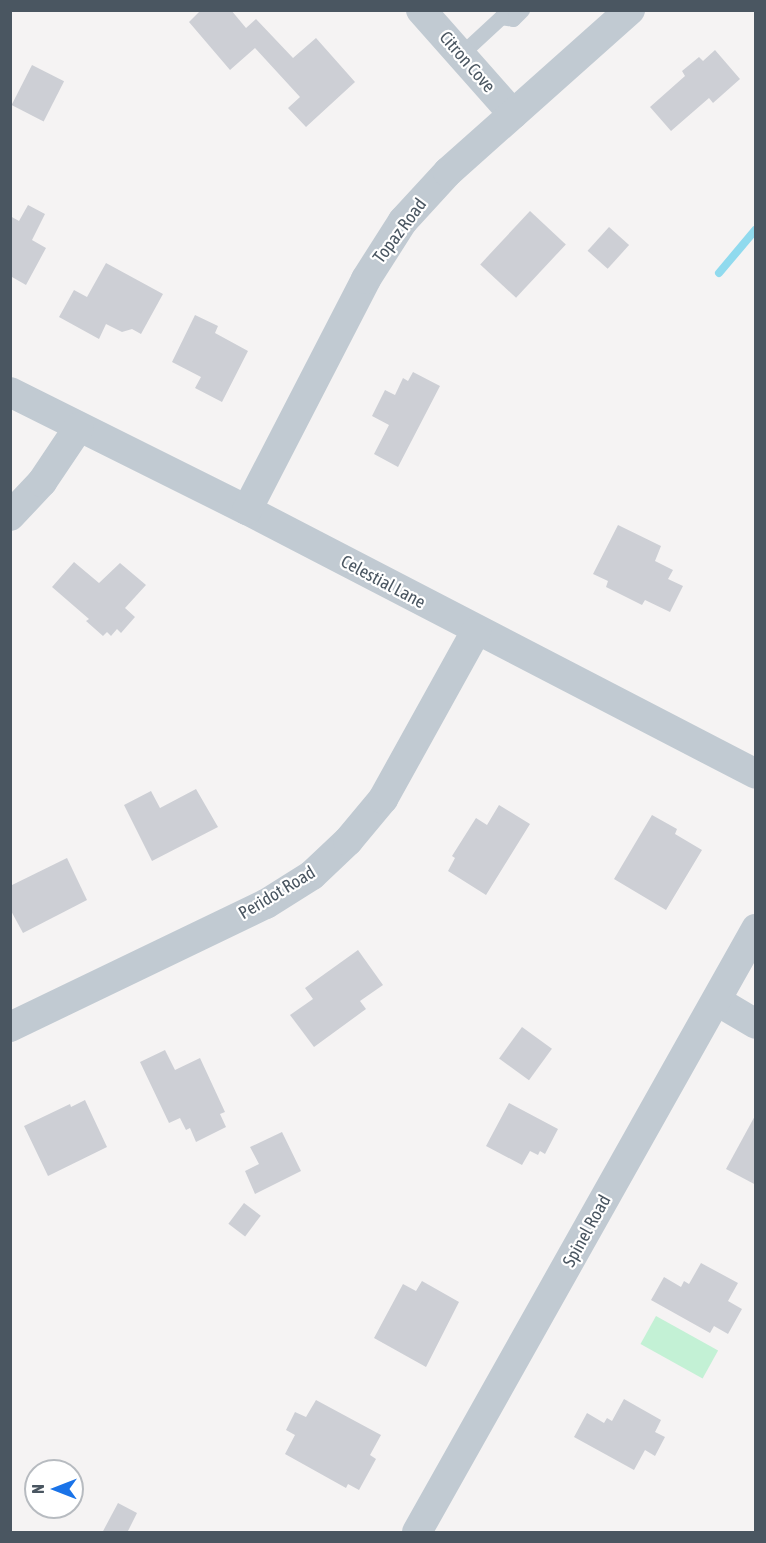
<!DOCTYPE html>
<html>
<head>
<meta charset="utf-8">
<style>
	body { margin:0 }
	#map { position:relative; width:766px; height:1543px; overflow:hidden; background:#f5f3f3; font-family:"Asap Condensed",sans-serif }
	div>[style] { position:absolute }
	.green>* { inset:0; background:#c3f1d5; transform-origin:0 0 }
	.stream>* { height:8px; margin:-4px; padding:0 4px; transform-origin:4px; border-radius:4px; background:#90daee }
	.building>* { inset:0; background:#cdcfd5; transform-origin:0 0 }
	.lane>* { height:15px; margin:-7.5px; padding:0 7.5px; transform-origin:7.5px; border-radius:7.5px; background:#c1cad2 }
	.street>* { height:30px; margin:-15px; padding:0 15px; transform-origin:15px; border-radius:15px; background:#c1cad2 }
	span { translate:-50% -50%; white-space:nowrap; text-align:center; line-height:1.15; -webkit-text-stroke:4.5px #fff; paint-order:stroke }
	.street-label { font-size:18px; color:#4a5661 }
	.frame { position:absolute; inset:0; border:12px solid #4a5661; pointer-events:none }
	.north { position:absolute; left:24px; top:1459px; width:60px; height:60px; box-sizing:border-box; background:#fff; border:2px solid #b7bbc0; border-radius:50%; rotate:270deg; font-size:16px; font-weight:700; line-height:24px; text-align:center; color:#4a5661 }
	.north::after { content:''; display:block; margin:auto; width:21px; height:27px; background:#1a73e8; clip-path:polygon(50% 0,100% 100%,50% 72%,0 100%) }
</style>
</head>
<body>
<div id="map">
	<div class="green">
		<i style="left:656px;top:1316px;width:71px;height:32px;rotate:29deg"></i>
	</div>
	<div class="stream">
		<i style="left:719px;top:273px;width:57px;rotate:-49.9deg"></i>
	</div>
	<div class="building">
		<i style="clip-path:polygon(201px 10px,231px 10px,246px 28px,256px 19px,293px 58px,316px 38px,355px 82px,306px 127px,288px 108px,300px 97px,255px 48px,230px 70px,189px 22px)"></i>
		<i style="clip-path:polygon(715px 50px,740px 79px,713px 103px,709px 98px,671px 131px,650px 107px,685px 76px,682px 71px,699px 57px,703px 61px)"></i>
		<i style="left:32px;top:65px;width:36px;height:45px;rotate:27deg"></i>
		<i style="clip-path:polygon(28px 205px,45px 214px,32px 240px,46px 248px,26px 285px,12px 277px,10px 279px,10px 216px,19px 221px)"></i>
		<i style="left:530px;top:211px;width:49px;height:73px;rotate:43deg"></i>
		<i style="left:609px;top:227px;width:27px;height:32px;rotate:42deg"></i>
		<i style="clip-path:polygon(106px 263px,163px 294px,141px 334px,132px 329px,122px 332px,106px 324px,99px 339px,59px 317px,74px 290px,87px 297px)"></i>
		<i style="clip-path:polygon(195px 315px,218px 326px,215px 333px,248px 351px,222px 402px,195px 388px,201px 377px,172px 362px)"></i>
		<i style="clip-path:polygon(413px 372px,440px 386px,398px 467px,374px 454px,389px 425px,372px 416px,385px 390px,395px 395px,403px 378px,408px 381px)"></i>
		<i style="clip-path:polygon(618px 525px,661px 546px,655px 561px,673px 570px,668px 579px,683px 586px,670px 612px,645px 600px,642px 605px,606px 587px,608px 581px,593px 574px)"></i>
		<i style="clip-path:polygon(74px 562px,99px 583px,120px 563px,146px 585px,125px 608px,135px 617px,121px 633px,117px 629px,111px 636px,107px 632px,103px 636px,86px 621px,89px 619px,52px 587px)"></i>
		<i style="clip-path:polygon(196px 789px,218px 827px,152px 861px,124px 805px,151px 791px,160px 808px)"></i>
		<i style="clip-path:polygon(499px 805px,530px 824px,486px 895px,448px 871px,455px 858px,452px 856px,476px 818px,487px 825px)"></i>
		<i style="clip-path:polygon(652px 815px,677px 829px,675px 834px,702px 850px,666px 910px,614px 879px)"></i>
		<i style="clip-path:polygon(67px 858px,87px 900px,23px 933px,10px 909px,10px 886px)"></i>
		<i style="clip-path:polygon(358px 950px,383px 985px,360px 1001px,366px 1009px,314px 1047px,290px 1015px,313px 999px,305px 988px)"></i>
		<i style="left:522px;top:1027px;width:37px;height:39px;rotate:36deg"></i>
		<i style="clip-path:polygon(165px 1050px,175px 1070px,200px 1058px,225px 1112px,220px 1114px,226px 1127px,196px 1142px,190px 1128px,186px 1130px,180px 1118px,169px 1123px,140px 1062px)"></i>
		<i style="clip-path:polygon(85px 1100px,107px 1147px,48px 1176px,24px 1126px,70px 1104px,71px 1107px)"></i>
		<i style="clip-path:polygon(509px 1103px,558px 1129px,545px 1154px,540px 1151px,538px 1155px,530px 1151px,522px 1165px,486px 1146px)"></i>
		<i style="clip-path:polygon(756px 1114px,756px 1185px,726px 1169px)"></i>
		<i style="clip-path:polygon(282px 1132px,301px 1171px,255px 1194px,245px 1171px,259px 1164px,250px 1147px)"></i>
		<i style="left:244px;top:1203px;width:21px;height:26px;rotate:37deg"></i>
		<i style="clip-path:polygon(701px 1263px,738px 1283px,728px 1301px,742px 1309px,728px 1334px,714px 1326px,710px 1333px,651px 1300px,664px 1277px,681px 1287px,684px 1281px,689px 1284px)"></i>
		<i style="clip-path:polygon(422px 1281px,459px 1302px,426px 1367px,374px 1338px,403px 1284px,416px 1291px)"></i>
		<i style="clip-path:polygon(624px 1399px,661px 1420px,655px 1432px,665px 1437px,655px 1456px,645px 1450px,634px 1470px,574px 1437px,587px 1413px,604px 1423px,607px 1418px,612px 1421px)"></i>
		<i style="clip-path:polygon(316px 1400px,381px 1435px,370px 1455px,376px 1459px,359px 1490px,348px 1484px,346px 1488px,285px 1454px,295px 1435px,286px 1430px,295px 1412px,306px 1417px)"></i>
		<i style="clip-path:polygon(118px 1503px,137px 1513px,127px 1533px,102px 1533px)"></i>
	</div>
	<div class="lane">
		<i style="left:501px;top:17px;width:12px;rotate:9deg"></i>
		<i style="left:513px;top:19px;width:13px;rotate:-45deg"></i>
		<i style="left:460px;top:55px;width:56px;rotate:-42.8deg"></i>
	</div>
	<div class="street">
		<i style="left:421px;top:10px;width:139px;rotate:48.5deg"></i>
		<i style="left:10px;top:392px;width:265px;rotate:26.5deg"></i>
		<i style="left:247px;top:510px;width:573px;rotate:27.41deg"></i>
		<i style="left:247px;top:510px;width:260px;rotate:-62.7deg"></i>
		<i style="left:366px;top:279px;width:69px;rotate:-57.5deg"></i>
		<i style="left:403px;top:221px;width:67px;rotate:-47.4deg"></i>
		<i style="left:448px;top:172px;width:244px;rotate:-41.7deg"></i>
		<i style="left:10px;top:516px;width:47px;rotate:-46.7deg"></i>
		<i style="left:42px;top:482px;width:66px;rotate:-56.1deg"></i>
		<i style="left:717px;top:1001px;width:45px;rotate:30.5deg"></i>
		<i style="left:10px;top:1027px;width:284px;rotate:-25.7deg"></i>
		<i style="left:266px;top:904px;width:54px;rotate:-32.2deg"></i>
		<i style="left:312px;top:875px;width:50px;rotate:-43.4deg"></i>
		<i style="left:348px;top:841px;width:55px;rotate:-50.2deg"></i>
		<i style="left:383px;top:799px;width:192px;rotate:-61deg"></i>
		<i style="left:417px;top:1532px;width:692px;rotate:-60.66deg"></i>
	</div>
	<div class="street-label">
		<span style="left:467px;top:62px;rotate:49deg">Citron Cove</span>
		<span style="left:400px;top:231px;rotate:-53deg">Topaz Road</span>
		<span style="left:383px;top:582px;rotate:28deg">Celestial Lane</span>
		<span style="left:277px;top:893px;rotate:-31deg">Peridot Road</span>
		<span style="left:587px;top:1231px;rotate:-61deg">Spinel Road</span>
	</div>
	<div class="frame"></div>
	<div class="north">N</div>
</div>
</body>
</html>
